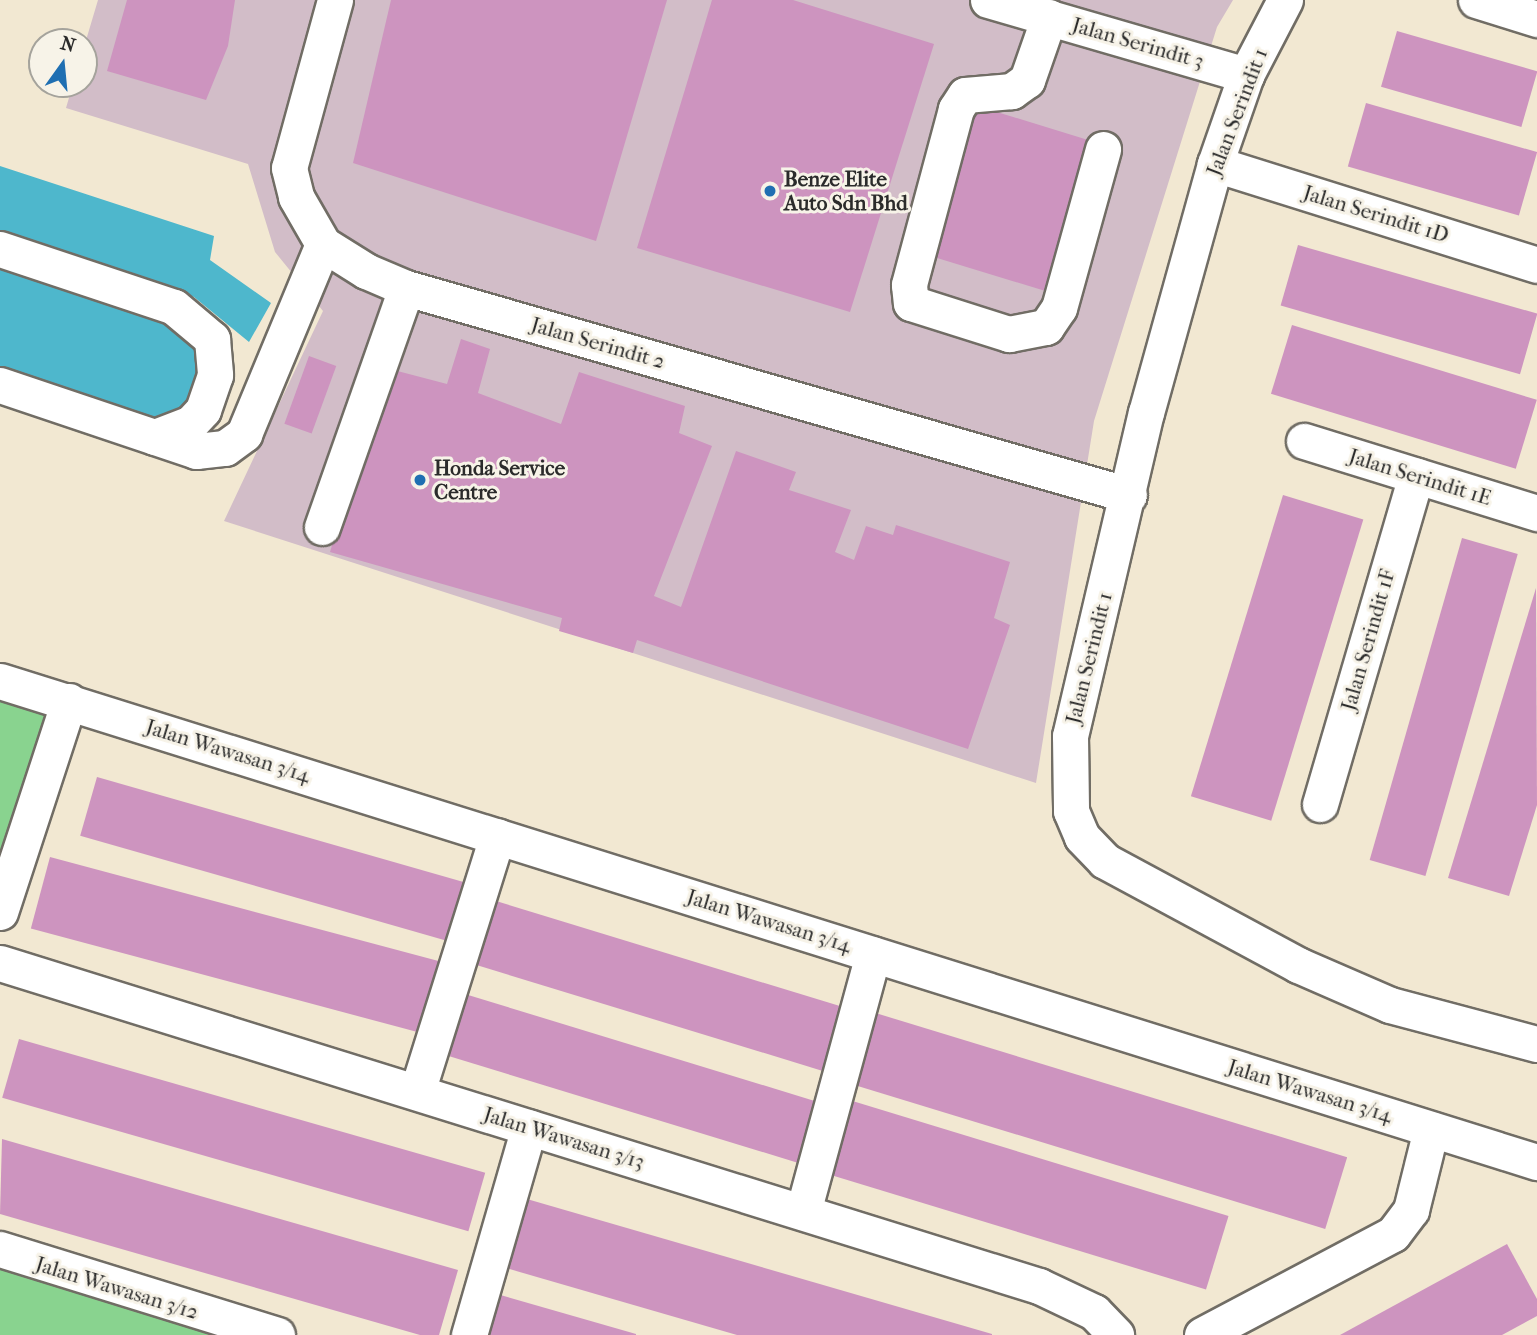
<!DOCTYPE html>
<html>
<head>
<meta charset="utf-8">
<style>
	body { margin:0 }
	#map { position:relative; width:1537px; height:1335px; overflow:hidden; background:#f2e8d2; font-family:"IM FELL French Canon",serif }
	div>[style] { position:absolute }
	.industrial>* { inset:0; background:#d2bdc8 }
	.green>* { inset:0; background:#89d38f }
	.water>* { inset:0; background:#4eb7cc }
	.building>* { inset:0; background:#cd94bf; transform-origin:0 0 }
	.roads { filter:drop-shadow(2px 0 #716d65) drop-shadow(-2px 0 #716d65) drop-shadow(0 2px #716d65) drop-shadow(0 -2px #716d65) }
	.minor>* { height:35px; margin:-17.5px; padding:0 17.5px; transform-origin:17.5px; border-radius:17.5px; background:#fff }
	.dots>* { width:19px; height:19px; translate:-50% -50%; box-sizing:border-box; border:4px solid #f7f3e8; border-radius:50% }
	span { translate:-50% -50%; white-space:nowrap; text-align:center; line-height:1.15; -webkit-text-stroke:6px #f7f3e8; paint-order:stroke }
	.street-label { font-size:21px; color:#2b2b2b }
	.poi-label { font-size:21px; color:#2b2b2b; font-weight:700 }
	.left { translate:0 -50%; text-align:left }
	.north { position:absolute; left:28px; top:28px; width:70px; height:70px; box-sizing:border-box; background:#f7f3e8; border:2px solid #a5a39c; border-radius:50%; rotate:15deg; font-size:19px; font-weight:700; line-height:28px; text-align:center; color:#2b2b2b }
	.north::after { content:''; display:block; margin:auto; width:24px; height:32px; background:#1f6fb2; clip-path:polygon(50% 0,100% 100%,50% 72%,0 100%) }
</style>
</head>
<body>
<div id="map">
	<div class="industrial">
		<i style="clip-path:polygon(98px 0,1233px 0,1217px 27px,1094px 421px,1036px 783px,224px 521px,323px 311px,275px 252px,248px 164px,66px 108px,73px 84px,84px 84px,84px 47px)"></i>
	</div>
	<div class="green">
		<i style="clip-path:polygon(0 681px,69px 701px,0 916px)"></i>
		<i style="clip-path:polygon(0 1249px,277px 1335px,0 1335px)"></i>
	</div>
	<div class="water">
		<i style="clip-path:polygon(0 166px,214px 236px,210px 260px,271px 303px,249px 342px,194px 297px,0 230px)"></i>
		<i style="clip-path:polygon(0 257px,186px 320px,205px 345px,193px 393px,181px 408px,151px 419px,0 371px)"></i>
	</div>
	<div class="building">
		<i style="clip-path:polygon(127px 0,235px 0,228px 46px,206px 100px,107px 71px)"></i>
		<i style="clip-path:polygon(391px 0,667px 0,596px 241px,353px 163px)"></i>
		<i style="clip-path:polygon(712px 0,793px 0,934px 44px,850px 312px,637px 248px)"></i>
		<i style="left:1397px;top:31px;width:146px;height:58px;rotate:16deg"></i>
		<i style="left:1366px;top:103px;width:178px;height:66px;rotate:16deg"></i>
		<i style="left:974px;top:105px;width:121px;height:157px;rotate:17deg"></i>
		<i style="left:1298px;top:245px;width:249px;height:63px;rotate:16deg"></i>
		<i style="left:1292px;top:325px;width:256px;height:72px;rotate:17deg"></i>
		<i style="clip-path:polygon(461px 339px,490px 349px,478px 393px,561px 424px,579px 372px,685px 406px,679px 433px,712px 446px,654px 596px,681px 607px,736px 451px,796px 472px,789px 490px,851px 510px,835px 552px,854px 560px,866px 526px,893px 535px,896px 525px,1010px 562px,994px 618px,1010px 625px,968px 749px,637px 640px,633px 653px,559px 631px,562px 618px,330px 552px,386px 368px,447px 384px)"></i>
		<i style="left:309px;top:356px;width:29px;height:72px;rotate:20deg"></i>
		<i style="left:1283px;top:495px;width:84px;height:315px;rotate:17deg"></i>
		<i style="left:1462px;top:538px;width:58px;height:335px;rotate:16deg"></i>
		<i style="clip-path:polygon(1536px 588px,1537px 805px,1509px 896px,1448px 878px)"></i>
		<i style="left:97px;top:777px;width:384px;height:61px;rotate:16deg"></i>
		<i style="left:50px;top:857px;width:406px;height:74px;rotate:15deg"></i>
		<i style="left:483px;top:897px;width:380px;height:67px;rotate:17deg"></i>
		<i style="left:455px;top:991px;width:382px;height:64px;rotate:17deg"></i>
		<i style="left:869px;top:1011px;width:500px;height:75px;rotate:17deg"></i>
		<i style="left:19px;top:1039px;width:485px;height:61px;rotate:16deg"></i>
		<i style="left:846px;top:1099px;width:400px;height:77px;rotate:17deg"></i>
		<i style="clip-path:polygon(2px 1139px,458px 1270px,439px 1335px,420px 1335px,0 1214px)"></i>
		<i style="clip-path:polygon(520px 1197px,992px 1334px,992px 1335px,737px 1335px,499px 1266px)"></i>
		<i style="clip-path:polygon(1507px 1244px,1537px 1299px,1537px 1316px,1502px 1335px,1340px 1335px)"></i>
		<i style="clip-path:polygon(490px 1292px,636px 1334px,636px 1335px,477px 1335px)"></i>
	</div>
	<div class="roads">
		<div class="minor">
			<i style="left:335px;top:0;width:174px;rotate:105.3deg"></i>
			<i style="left:289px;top:168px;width:30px;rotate:76deg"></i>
			<i style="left:296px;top:197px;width:54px;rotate:60.1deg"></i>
			<i style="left:323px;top:244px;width:51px;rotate:32.1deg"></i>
			<i style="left:366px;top:271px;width:43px;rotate:23deg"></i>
			<i style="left:406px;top:288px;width:752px;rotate:15.98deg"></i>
			<i style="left:988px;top:0;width:269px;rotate:16.2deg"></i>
			<i style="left:1285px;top:0;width:85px;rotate:117.5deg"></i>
			<i style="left:1246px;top:75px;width:94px;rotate:109.2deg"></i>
			<i style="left:1215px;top:164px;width:257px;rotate:105.5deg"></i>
			<i style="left:1146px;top:412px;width:333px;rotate:103.2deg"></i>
			<i style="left:1070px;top:736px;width:75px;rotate:89.2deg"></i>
			<i style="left:1071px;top:811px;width:28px;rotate:67deg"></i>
			<i style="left:1082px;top:837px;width:33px;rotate:46deg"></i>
			<i style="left:1105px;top:861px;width:219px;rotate:28.3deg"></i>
			<i style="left:1298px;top:965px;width:100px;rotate:23.5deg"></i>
			<i style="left:1390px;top:1005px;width:152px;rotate:14.9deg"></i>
			<i style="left:1476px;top:0;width:64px;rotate:17.3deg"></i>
			<i style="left:1049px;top:17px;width:67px;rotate:109.2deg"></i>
			<i style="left:1027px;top:80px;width:19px;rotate:144deg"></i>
			<i style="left:1012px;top:91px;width:47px;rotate:175.1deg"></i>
			<i style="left:965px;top:95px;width:17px;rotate:123deg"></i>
			<i style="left:956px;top:109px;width:182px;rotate:105deg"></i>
			<i style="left:909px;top:285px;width:18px;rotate:84deg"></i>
			<i style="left:911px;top:303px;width:103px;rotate:17.6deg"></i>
			<i style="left:1009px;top:334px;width:38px;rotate:-11deg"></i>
			<i style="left:1046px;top:327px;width:23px;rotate:-56deg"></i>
			<i style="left:1059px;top:308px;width:165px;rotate:-74.5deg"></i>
			<i style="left:1215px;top:164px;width:337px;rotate:17.4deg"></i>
			<i style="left:0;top:249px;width:183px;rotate:18.4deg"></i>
			<i style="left:174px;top:307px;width:50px;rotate:40.1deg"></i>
			<i style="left:212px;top:339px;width:36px;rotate:85deg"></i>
			<i style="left:215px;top:375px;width:37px;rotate:109deg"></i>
			<i style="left:203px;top:410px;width:18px;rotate:133deg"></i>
			<i style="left:191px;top:423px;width:39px;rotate:159deg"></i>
			<i style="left:0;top:385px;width:207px;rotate:18.6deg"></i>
			<i style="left:196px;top:451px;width:29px;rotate:-6deg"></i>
			<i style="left:225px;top:448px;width:24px;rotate:-36deg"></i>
			<i style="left:244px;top:434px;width:206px;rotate:-67.4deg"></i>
			<i style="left:1304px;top:441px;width:244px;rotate:17.2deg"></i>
			<i style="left:322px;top:527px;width:253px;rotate:-70.6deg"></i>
			<i style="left:0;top:681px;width:1611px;rotate:17.38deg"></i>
			<i style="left:1320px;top:804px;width:342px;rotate:-73.7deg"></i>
			<i style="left:0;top:912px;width:222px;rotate:-71.9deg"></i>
			<i style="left:0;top:963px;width:1088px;rotate:17.27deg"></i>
			<i style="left:1039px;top:1286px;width:61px;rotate:25.3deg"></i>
			<i style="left:1094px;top:1312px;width:32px;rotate:46deg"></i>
			<i style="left:417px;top:1092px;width:268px;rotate:-72.6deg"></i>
			<i style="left:803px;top:1212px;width:267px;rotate:-74.8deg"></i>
			<i style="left:0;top:1249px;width:290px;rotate:17.2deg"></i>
			<i style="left:469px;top:1335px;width:216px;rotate:-73.9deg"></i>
			<i style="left:1202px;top:1335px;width:216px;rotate:-27.9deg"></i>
			<i style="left:1393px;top:1234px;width:30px;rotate:-53deg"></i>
			<i style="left:1411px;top:1210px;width:83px;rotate:-76.1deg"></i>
		</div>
	</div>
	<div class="dots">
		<i style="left:770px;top:191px;background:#1f6fb2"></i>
		<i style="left:420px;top:480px;background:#1f6fb2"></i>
	</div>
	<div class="street-label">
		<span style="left:1138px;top:43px;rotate:16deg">Jalan Serindit 3</span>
		<span style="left:1237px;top:112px;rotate:-69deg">Jalan Serindit 1</span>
		<span style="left:1376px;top:214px;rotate:17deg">Jalan Serindit 1D</span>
		<span style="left:598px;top:343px;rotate:16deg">Jalan Serindit 2</span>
		<span style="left:1420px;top:477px;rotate:17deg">Jalan Serindit 1E</span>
		<span style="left:1368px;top:640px;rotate:-74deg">Jalan Serindit 1F</span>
		<span style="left:1089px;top:658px;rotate:-76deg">Jalan Serindit 1</span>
		<span style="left:228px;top:751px;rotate:17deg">Jalan Wawasan 3/14</span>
		<span style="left:769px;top:921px;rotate:17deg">Jalan Wawasan 3/14</span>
		<span style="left:1310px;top:1091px;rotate:17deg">Jalan Wawasan 3/14</span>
		<span style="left:564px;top:1138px;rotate:17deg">Jalan Wawasan 3/13</span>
		<span style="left:117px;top:1288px;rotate:17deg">Jalan Wawasan 3/12</span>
	</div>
	<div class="poi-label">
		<span class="left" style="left:784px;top:191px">Benze Elite<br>Auto Sdn Bhd</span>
		<span class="left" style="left:434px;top:480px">Honda Service<br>Centre</span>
	</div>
	<div class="north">N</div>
</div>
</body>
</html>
